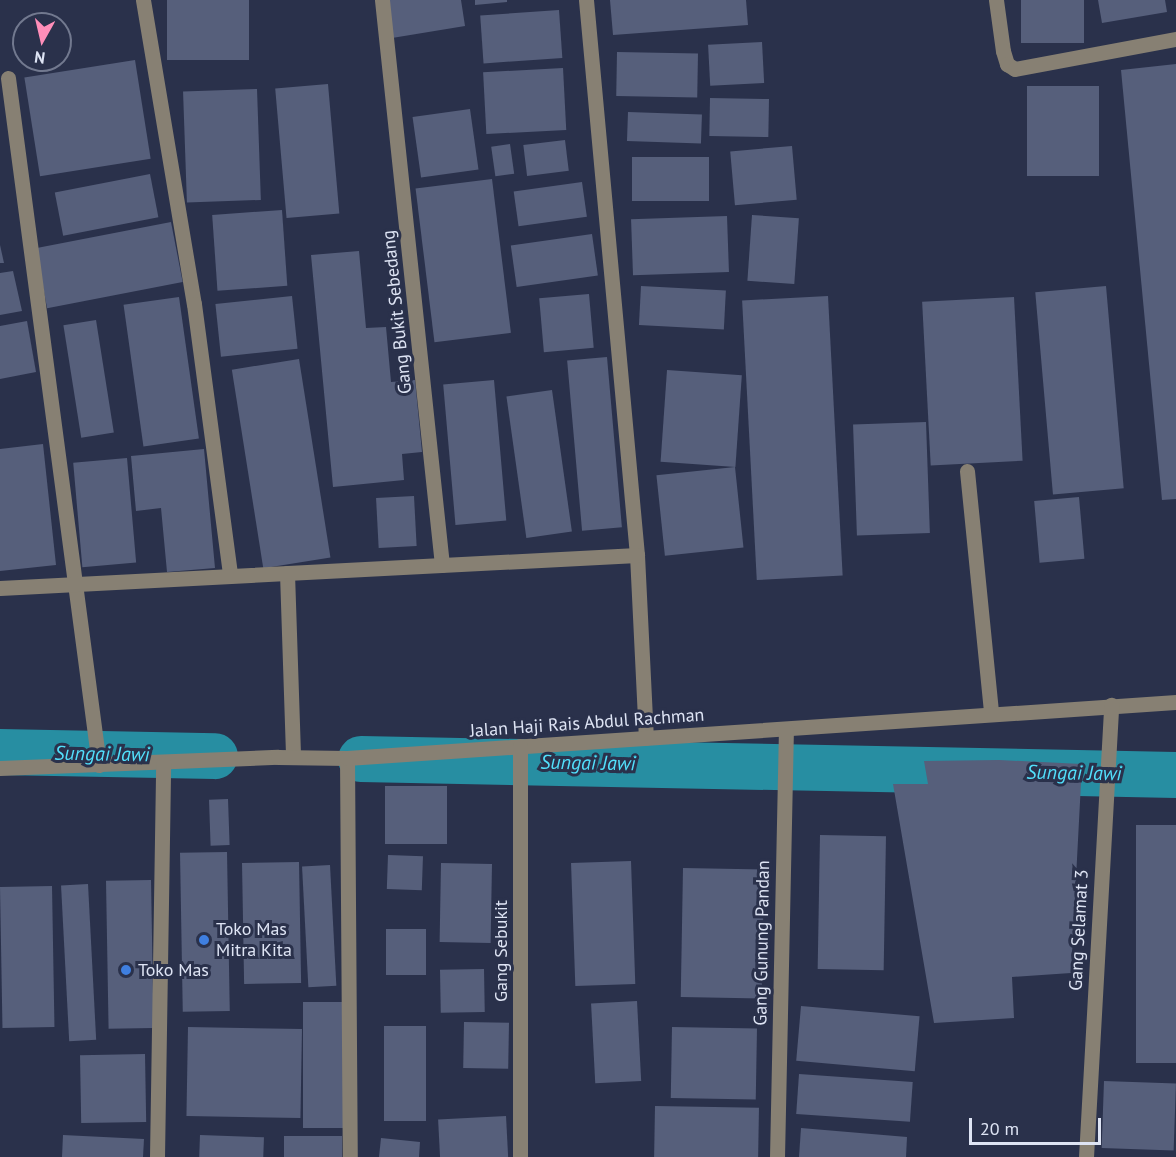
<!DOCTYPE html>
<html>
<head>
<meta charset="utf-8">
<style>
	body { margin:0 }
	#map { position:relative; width:1176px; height:1157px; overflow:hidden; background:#2a314b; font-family:"PT Sans",sans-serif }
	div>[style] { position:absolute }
	.canal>* { height:46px; margin:-23px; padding:0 23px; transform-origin:23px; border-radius:23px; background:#278ea2 }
	.building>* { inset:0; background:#565f7b; transform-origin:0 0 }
	.minor>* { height:15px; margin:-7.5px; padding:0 7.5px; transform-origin:7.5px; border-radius:7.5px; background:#878073 }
	.dots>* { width:16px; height:16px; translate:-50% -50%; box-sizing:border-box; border:3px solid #2a314b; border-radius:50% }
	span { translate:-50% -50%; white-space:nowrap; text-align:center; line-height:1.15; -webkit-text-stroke:6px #2a314b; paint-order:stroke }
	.street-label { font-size:18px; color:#dee4f4 }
	.poi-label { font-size:18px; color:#dee4f4 }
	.left { translate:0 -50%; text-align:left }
	.water-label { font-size:20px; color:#52dffb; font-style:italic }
	.north { position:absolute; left:12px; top:12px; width:60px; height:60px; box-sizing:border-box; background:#2a314b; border:2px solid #72798f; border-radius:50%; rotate:188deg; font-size:16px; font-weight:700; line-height:24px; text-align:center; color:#dee4f4 }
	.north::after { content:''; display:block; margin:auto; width:21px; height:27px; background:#ff8eb9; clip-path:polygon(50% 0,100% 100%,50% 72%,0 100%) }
	.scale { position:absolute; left:969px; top:1118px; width:132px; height:27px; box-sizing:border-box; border:3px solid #dee4f4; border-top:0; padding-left:8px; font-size:18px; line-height:21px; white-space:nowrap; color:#dee4f4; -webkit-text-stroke:4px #2a314b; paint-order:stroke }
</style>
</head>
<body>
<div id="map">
	<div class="canal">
		<i style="left:0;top:752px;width:215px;rotate:1.1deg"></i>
		<i style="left:361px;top:759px;width:815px;rotate:1.12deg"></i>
	</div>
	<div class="building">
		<i style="left:167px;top:0;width:82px;height:60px"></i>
		<i style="clip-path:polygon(386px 0,461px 0,465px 26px,392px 38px)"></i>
		<i style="clip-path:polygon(475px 0,507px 0,507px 2px,475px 5px)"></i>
		<i style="clip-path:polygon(610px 0,746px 0,748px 25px,613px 35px)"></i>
		<i style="left:1021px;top:0;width:63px;height:43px"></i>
		<i style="clip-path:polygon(1098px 0,1165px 0,1167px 12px,1102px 23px)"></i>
		<i style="left:559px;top:10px;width:48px;height:79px;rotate:86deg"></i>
		<i style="left:762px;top:42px;width:41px;height:54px;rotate:87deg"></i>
		<i style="left:617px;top:52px;width:81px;height:44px;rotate:1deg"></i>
		<i style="left:135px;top:60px;width:100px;height:112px;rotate:81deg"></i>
		<i style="clip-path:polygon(1176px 64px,1176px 499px,1162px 500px,1121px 70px)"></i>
		<i style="left:563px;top:68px;width:62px;height:80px;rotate:87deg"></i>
		<i style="left:328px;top:84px;width:130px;height:53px;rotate:85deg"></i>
		<i style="left:1027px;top:86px;width:72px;height:90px"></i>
		<i style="left:257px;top:89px;width:111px;height:74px;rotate:88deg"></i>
		<i style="left:710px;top:98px;width:59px;height:38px;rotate:1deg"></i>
		<i style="left:470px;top:109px;width:61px;height:58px;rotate:82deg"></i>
		<i style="left:628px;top:112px;width:74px;height:29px;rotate:2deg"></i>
		<i style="left:565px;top:140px;width:31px;height:42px;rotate:83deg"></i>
		<i style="left:510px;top:144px;width:30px;height:19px;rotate:82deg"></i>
		<i style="left:792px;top:146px;width:54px;height:62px;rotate:85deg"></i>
		<i style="left:632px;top:157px;width:77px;height:44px"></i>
		<i style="left:150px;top:174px;width:44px;height:97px;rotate:79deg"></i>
		<i style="left:492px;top:179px;width:155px;height:77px;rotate:83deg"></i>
		<i style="left:582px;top:182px;width:35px;height:69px;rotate:82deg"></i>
		<i style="left:282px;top:210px;width:76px;height:70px;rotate:86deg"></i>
		<i style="left:752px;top:215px;width:47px;height:66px;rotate:4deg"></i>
		<i style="left:727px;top:216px;width:56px;height:96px;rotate:88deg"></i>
		<i style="left:171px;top:222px;width:61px;height:138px;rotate:79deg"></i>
		<i style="left:592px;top:234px;width:42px;height:82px;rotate:82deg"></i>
		<i style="clip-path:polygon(0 245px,4px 263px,0 263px)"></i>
		<i style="clip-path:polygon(359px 251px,366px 328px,386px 327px,391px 382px,415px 380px,422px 452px,402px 454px,404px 480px,333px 487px,311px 255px)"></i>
		<i style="clip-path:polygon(13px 271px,22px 311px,0 315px,0 273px)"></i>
		<i style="left:641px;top:286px;width:85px;height:39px;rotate:3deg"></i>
		<i style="left:1106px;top:286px;width:203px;height:71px;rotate:85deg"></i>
		<i style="left:589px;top:294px;width:54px;height:50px;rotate:85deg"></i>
		<i style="left:292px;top:296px;width:53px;height:77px;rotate:84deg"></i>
		<i style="left:828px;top:296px;width:280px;height:86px;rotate:87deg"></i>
		<i style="left:179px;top:297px;width:143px;height:56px;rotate:82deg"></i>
		<i style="left:1014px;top:297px;width:164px;height:92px;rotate:87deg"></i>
		<i style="left:96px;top:320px;width:114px;height:33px;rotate:81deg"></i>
		<i style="clip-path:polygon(27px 321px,36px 372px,0 379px,0 326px)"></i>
		<i style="left:607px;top:357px;width:171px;height:40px;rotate:85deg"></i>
		<i style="left:299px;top:359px;width:201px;height:68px;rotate:81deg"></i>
		<i style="left:667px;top:370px;width:75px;height:92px;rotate:4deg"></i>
		<i style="left:494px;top:380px;width:141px;height:51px;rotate:85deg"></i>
		<i style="left:552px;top:390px;width:143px;height:46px;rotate:82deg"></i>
		<i style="left:926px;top:422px;width:111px;height:73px;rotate:88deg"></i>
		<i style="clip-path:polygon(43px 444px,56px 565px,0 571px,0 449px)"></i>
		<i style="clip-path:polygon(204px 449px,215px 568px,167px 572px,161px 508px,136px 511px,131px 456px)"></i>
		<i style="left:127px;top:458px;width:105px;height:54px;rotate:85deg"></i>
		<i style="left:735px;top:467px;width:81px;height:79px;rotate:84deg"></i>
		<i style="left:414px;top:496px;width:50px;height:38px;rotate:87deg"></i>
		<i style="left:1079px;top:497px;width:62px;height:45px;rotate:85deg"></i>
		<i style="clip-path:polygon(999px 760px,1082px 764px,1071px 973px,1012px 977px,1014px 1018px,934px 1023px,893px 784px,928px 784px,924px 761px)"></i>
		<i style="left:447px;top:786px;width:58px;height:62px;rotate:90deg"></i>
		<i style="left:228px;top:799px;width:46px;height:19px;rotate:88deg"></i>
		<i style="left:1136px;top:825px;width:40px;height:238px"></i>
		<i style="left:820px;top:835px;width:66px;height:134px;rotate:1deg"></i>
		<i style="left:227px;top:852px;width:159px;height:47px;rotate:89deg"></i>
		<i style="left:388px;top:855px;width:35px;height:34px;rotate:2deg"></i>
		<i style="left:631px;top:861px;width:123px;height:60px;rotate:88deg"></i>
		<i style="left:299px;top:862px;width:121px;height:57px;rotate:89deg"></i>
		<i style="left:441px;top:863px;width:51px;height:79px;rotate:1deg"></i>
		<i style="left:330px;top:865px;width:121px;height:28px;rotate:87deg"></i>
		<i style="left:683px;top:868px;width:81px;height:129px;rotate:1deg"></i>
		<i style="left:151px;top:880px;width:148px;height:45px;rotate:89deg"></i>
		<i style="left:88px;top:884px;width:156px;height:27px;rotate:87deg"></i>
		<i style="left:52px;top:886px;width:141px;height:52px;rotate:89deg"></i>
		<i style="left:386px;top:929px;width:40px;height:46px"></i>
		<i style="left:484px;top:969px;width:43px;height:44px;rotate:89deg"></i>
		<i style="left:637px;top:1001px;width:80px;height:46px;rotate:87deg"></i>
		<i style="left:303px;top:1002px;width:40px;height:126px"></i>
		<i style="left:801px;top:1006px;width:119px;height:55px;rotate:5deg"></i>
		<i style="left:464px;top:1022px;width:45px;height:46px;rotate:1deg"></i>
		<i style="left:384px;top:1026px;width:42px;height:95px"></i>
		<i style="left:188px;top:1027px;width:114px;height:89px;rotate:1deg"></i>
		<i style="left:672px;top:1027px;width:85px;height:71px;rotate:1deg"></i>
		<i style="left:145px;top:1054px;width:68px;height:65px;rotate:89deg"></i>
		<i style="left:799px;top:1074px;width:114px;height:40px;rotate:4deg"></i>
		<i style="left:1104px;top:1081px;width:72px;height:67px;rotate:2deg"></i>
		<i style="left:655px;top:1106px;width:104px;height:51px;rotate:1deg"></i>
		<i style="left:506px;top:1116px;width:41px;height:68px;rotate:87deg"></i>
		<i style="clip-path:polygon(801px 1128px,907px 1137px,906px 1157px,799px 1157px)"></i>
		<i style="clip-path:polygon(63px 1135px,144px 1139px,143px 1157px,62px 1157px)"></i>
		<i style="left:200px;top:1135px;width:64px;height:22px;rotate:2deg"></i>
		<i style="left:342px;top:1136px;width:21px;height:58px;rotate:90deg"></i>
		<i style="clip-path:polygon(381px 1138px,420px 1142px,419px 1157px,379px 1157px)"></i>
	</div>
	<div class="minor">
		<i style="left:143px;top:0;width:308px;rotate:80.5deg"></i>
		<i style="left:194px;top:304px;width:273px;rotate:82.4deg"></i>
		<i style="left:382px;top:0;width:568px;rotate:83.94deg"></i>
		<i style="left:586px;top:0;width:557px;rotate:84.75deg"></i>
		<i style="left:637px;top:555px;width:183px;rotate:87.2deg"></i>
		<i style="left:996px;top:0;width:51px;rotate:82.2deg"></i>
		<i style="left:1003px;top:51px;width:14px;rotate:73deg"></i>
		<i style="left:1007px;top:64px;width:9px;rotate:32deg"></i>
		<i style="left:1015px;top:69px;width:164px;rotate:-10.6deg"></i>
		<i style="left:8px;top:78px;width:693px;rotate:82.45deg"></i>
		<i style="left:967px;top:471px;width:243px;rotate:84.3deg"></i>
		<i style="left:287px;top:573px;width:184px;rotate:88.1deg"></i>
		<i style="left:0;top:588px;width:638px;rotate:-2.97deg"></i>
		<i style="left:347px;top:758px;width:399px;rotate:89.6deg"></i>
		<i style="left:0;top:768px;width:278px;rotate:-2.3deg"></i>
		<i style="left:278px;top:757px;width:69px;rotate:0.8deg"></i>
		<i style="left:347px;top:758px;width:831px;rotate:-3.86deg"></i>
		<i style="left:157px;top:1157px;width:394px;rotate:-89.1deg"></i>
		<i style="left:520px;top:1157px;width:411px;rotate:-90deg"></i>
		<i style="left:777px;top:1157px;width:427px;rotate:-88.8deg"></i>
		<i style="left:1086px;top:1157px;width:453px;rotate:-86.8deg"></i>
	</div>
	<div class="dots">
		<i style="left:204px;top:940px;background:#3f7fe0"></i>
		<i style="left:126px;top:970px;background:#3f7fe0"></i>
	</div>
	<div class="street-label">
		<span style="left:397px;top:312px;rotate:-96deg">Gang Bukit Sebedang</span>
		<span style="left:587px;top:723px;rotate:-4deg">Jalan Haji Rais Abdul Rachman</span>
		<span style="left:1079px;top:930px;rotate:-87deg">Gang Selamat 3</span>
		<span style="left:762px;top:943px;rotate:-89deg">Gang Gunung Pandan</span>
		<span style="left:501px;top:951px;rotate:-90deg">Gang Sebukit</span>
	</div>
	<div class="poi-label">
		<span class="left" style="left:216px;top:940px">Toko Mas<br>Mitra Kita</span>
		<span class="left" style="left:138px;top:970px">Toko Mas</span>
	</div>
	<div class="water-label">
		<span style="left:102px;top:754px;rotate:1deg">Sungai Jawi</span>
		<span style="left:588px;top:763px;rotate:1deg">Sungai Jawi</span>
		<span style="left:1074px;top:773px;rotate:1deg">Sungai Jawi</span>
	</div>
	<div class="north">N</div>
	<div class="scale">20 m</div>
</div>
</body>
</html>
